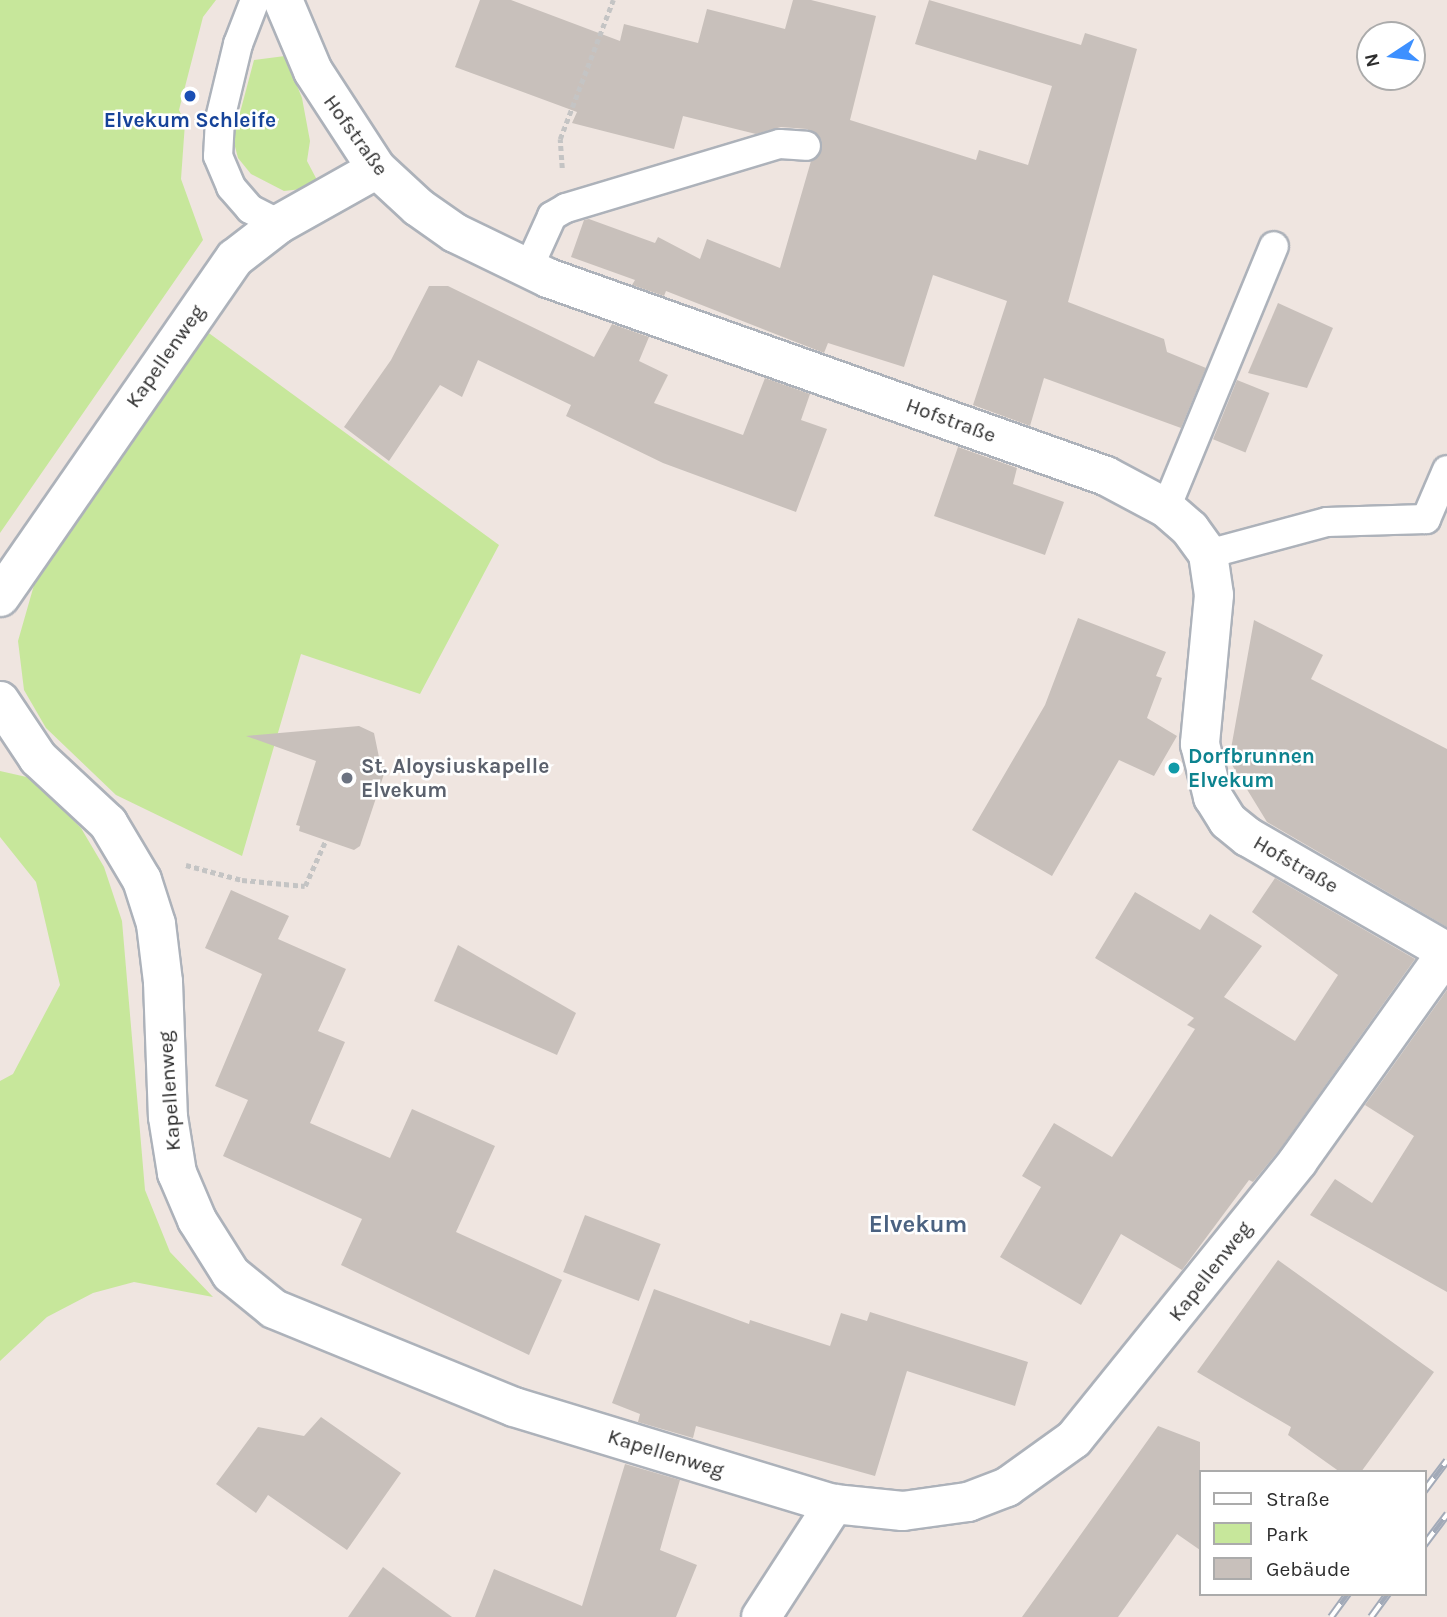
<!DOCTYPE html>
<html>
<head>
<meta charset="utf-8">
<style>
	body { margin:0 }
	#map { position:relative; width:1447px; height:1617px; overflow:hidden; background:#efe5e0; font-family:Karla,sans-serif }
	div>[style] { position:absolute }
	.green>* { inset:0; background:#c7e79b }
	.building>* { inset:0; background:#c8c0bb; transform-origin:0 0 }
	.path>* { height:4.5px; margin-top:-2.25px; transform-origin:0; background:repeating-linear-gradient(90deg,#c4c4c4 0 5px,transparent 0 8.5px) }
	.roads { filter:drop-shadow(2px 0 #adb2ba) drop-shadow(-2px 0 #adb2ba) drop-shadow(0 2px #adb2ba) drop-shadow(0 -2px #adb2ba) }
	.lane>* { height:28px; margin:-14px; padding:0 14px; transform-origin:14px; border-radius:14px; background:#fff }
	.street>* { height:38px; margin:-19px; padding:0 19px; transform-origin:19px; border-radius:19px; background:#fff }
	.rail>* { height:8px; margin-top:-4px; transform-origin:0; background:repeating-linear-gradient(90deg,#fff 0 16px,#a2aab8 0 32px); box-sizing:border-box; border-block:2px solid #a2aab8 }
	.dots>* { width:19px; height:19px; translate:-50% -50%; box-sizing:border-box; border:4px solid #fff; border-radius:50% }
	span { translate:-50% -50%; white-space:nowrap; text-align:center; line-height:1.15; -webkit-text-stroke:5px #fff; paint-order:stroke }
	.transit-label { font-size:21px; color:#164399; font-weight:700 }
	.street-label { font-size:21px; color:#2d2d2d }
	.culture-label { font-size:21px; color:#0d838f; font-weight:700 }
	.left { translate:0 -50%; text-align:left }
	.worship-label { font-size:21px; color:#5b616d; font-weight:700 }
	.quarter-label { font-size:24px; color:#4b6281; font-weight:700 }
	.legend { position:absolute; left:1199px; top:1470px; width:228px; height:126px; box-sizing:border-box; background:#fff; border:2px solid #ababab; margin:0; padding:9px 12px; list-style:none; font-size:21px; color:#2d2d2d }
	.legend li { display:flex; align-items:center; gap:14px; height:35px }
	.legend b { width:35px; border:2px solid #ababab }
	.north { position:absolute; left:1356px; top:21px; width:70px; height:70px; box-sizing:border-box; background:#fff; border:2px solid #ababab; border-radius:50%; rotate:257deg; font-size:19px; font-weight:700; line-height:28px; text-align:center; color:#2d2d2d }
	.north::after { content:''; display:block; margin:auto; width:24px; height:32px; background:#3d90ff; clip-path:polygon(50% 0,100% 100%,50% 72%,0 100%) }
</style>
</head>
<body>
<div id="map">
	<div class="green">
		<i style="clip-path:polygon(0 0,216px 0,203px 17px,179px 110px,185px 123px,181px 179px,203px 240px,0 533px)"></i>
		<i style="clip-path:polygon(285px 56px,302px 98px,310px 141px,307px 161px,317px 180px,302px 189px,284px 191px,251px 174px,238px 158px,233px 139px,254px 60px)"></i>
		<i style="clip-path:polygon(206px 331px,499px 545px,420px 694px,301px 654px,242px 856px,116px 795px,46px 728px,24px 690px,18px 641px,34px 585px)"></i>
		<i style="clip-path:polygon(0 771px,31px 778px,81px 828px,104px 867px,122px 921px,145px 1190px,170px 1252px,213px 1297px,134px 1282px,93px 1293px,47px 1317px,0 1361px,0 1081px,13px 1074px,60px 985px,36px 882px,0 837px)"></i>
	</div>
	<div class="building">
		<i style="clip-path:polygon(480px 0,511px 0,620px 41px,624px 24px,698px 43px,707px 9px,785px 29px,793px 0,811px 0,876px 16px,850px 120px,976px 160px,979px 150px,1028px 165px,1052px 86px,915px 44px,929px 0,1081px 45px,1085px 33px,1137px 49px,1068px 302px,1164px 339px,1167px 352px,1206px 368px,1181px 428px,1044px 378px,1030px 426px,973px 405px,1007px 301px,933px 275px,904px 367px,828px 343px,824px 353px,666px 291px,664px 296px,632px 285px,635px 280px,571px 257px,584px 220px,589px 219px,655px 243px,658px 237px,700px 259px,707px 239px,780px 268px,811px 161px,822px 148px,821px 139px,807px 129px,781px 127px,756px 134px,683px 116px,674px 149px,572px 123px,577px 112px,455px 67px)"></i>
		<i style="clip-path:polygon(429px 286px,448px 286px,594px 357px,612px 324px,649px 337px,639px 361px,668px 375px,654px 403px,743px 435px,765px 378px,810px 394px,801px 420px,827px 429px,796px 512px,663px 463px,566px 416px,571px 405px,478px 360px,462px 397px,440px 385px,389px 461px,344px 427px,391px 360px)"></i>
		<i style="clip-path:polygon(1278px 303px,1333px 328px,1307px 388px,1248px 373px)"></i>
		<i style="left:1237px;top:380px;width:35px;height:64px;rotate:22deg"></i>
		<i style="clip-path:polygon(958px 447px,1017px 468px,1013px 484px,1064px 502px,1045px 555px,934px 516px)"></i>
		<i style="clip-path:polygon(1078px 618px,1166px 652px,1156px 676px,1162px 678px,1147px 718px,1177px 736px,1154px 776px,1119px 760px,1052px 876px,972px 830px,1045px 705px)"></i>
		<i style="clip-path:polygon(1254px 620px,1323px 655px,1311px 679px,1447px 749px,1447px 927px,1267px 822px,1229px 760px)"></i>
		<i style="clip-path:polygon(359px 726px,374px 733px,380px 762px,386px 768px,360px 846px,354px 850px,299px 831px,300px 826px,296px 825px,316px 761px,246px 736px)"></i>
		<i style="clip-path:polygon(1275px 878px,1415px 959px,1281px 1148px,1253px 1182px,1249px 1180px,1182px 1270px,1121px 1234px,1081px 1305px,1000px 1257px,1041px 1187px,1022px 1176px,1054px 1123px,1112px 1157px,1195px 1029px,1187px 1025px,1194px 1018px,1095px 958px,1135px 892px,1200px 930px,1210px 914px,1262px 946px,1224px 997px,1295px 1041px,1338px 975px,1252px 912px)"></i>
		<i style="clip-path:polygon(231px 890px,289px 916px,278px 939px,346px 969px,318px 1031px,345px 1042px,310px 1123px,390px 1158px,412px 1109px,495px 1146px,456px 1232px,562px 1280px,529px 1355px,341px 1265px,362px 1219px,223px 1156px,248px 1100px,215px 1086px,262px 974px,205px 948px)"></i>
		<i style="clip-path:polygon(458px 945px,576px 1013px,557px 1055px,434px 1001px)"></i>
		<i style="clip-path:polygon(1447px 990px,1447px 1292px,1310px 1215px,1335px 1179px,1372px 1203px,1414px 1136px,1365px 1105px)"></i>
		<i style="left:585px;top:1215px;width:81px;height:61px;rotate:21deg"></i>
		<i style="clip-path:polygon(1278px 1260px,1434px 1372px,1361px 1472px,1340px 1472px,1288px 1435px,1291px 1427px,1197px 1372px)"></i>
		<i style="clip-path:polygon(654px 1289px,749px 1324px,750px 1320px,830px 1346px,841px 1313px,867px 1321px,870px 1312px,1028px 1362px,1015px 1406px,907px 1371px,875px 1476px,696px 1426px,693px 1438px,638px 1422px,640px 1414px,612px 1403px)"></i>
		<i style="clip-path:polygon(321px 1417px,401px 1473px,347px 1550px,268px 1495px,256px 1513px,216px 1484px,258px 1427px,304px 1436px)"></i>
		<i style="clip-path:polygon(1158px 1426px,1200px 1442px,1200px 1550px,1177px 1534px,1118px 1617px,1022px 1617px)"></i>
		<i style="clip-path:polygon(625px 1464px,680px 1480px,660px 1550px,697px 1565px,676px 1617px,475px 1617px,494px 1569px,582px 1606px)"></i>
		<i style="clip-path:polygon(383px 1567px,452px 1617px,348px 1617px)"></i>
	</div>
	<div class="path">
		<i style="left:562px;top:168px;width:29px;rotate:-94deg"></i>
		<i style="left:560px;top:139px;width:149px;rotate:-69.1deg"></i>
		<i style="left:186px;top:865px;width:58px;rotate:15deg"></i>
		<i style="left:242px;top:880px;width:63px;rotate:5.4deg"></i>
		<i style="left:305px;top:886px;width:48px;rotate:-65.6deg"></i>
	</div>
	<div class="roads">
		<div class="lane">
			<i style="left:255px;top:0;width:47px;rotate:111.1deg"></i>
			<i style="left:238px;top:44px;width:77px;rotate:103.5deg"></i>
			<i style="left:220px;top:119px;width:37px;rotate:93deg"></i>
			<i style="left:218px;top:156px;width:34px;rotate:67deg"></i>
			<i style="left:231px;top:187px;width:29px;rotate:49deg"></i>
			<i style="left:250px;top:209px;width:33px;rotate:27deg"></i>
			<i style="left:528px;top:269px;width:58px;rotate:-65.6deg"></i>
			<i style="left:552px;top:216px;width:16px;rotate:-30deg"></i>
			<i style="left:566px;top:208px;width:223px;rotate:-16.7deg"></i>
			<i style="left:780px;top:144px;width:26px;rotate:4deg"></i>
			<i style="left:1166px;top:508px;width:283px;rotate:-67.6deg"></i>
			<i style="left:1208px;top:554px;width:123px;rotate:-15.1deg"></i>
			<i style="left:1327px;top:522px;width:99px;rotate:-1.7deg"></i>
			<i style="left:1426px;top:519px;width:53px;rotate:-66.8deg"></i>
		</div>
		<div class="street">
			<i style="left:283px;top:0;width:77px;rotate:67.1deg"></i>
			<i style="left:313px;top:71px;width:117px;rotate:56.9deg"></i>
			<i style="left:377px;top:169px;width:56px;rotate:42.8deg"></i>
			<i style="left:418px;top:207px;width:45px;rotate:35.1deg"></i>
			<i style="left:455px;top:233px;width:103px;rotate:25.8deg"></i>
			<i style="left:548px;top:278px;width:592px;rotate:19.54deg"></i>
			<i style="left:1106px;top:476px;width:68px;rotate:28.1deg"></i>
			<i style="left:1166px;top:508px;width:32px;rotate:41deg"></i>
			<i style="left:1190px;top:529px;width:31px;rotate:54deg"></i>
			<i style="left:1208px;top:554px;width:41px;rotate:81.7deg"></i>
			<i style="left:1214px;top:595px;width:150px;rotate:95.4deg"></i>
			<i style="left:1200px;top:744px;width:55px;rotate:76.2deg"></i>
			<i style="left:1213px;top:797px;width:28px;rotate:58deg"></i>
			<i style="left:1228px;top:821px;width:26px;rotate:39deg"></i>
			<i style="left:1248px;top:837px;width:230px;rotate:30deg"></i>
			<i style="left:0;top:597px;width:412px;rotate:-55.3deg"></i>
			<i style="left:235px;top:258px;width:56px;rotate:-37.7deg"></i>
			<i style="left:279px;top:224px;width:112px;rotate:-29.3deg"></i>
			<i style="left:0;top:701px;width:69px;rotate:56.3deg"></i>
			<i style="left:38px;top:758px;width:96px;rotate:42.9deg"></i>
			<i style="left:108px;top:823px;width:66px;rotate:59.2deg"></i>
			<i style="left:142px;top:880px;width:46px;rotate:72.3deg"></i>
			<i style="left:156px;top:924px;width:58px;rotate:83.1deg"></i>
			<i style="left:163px;top:982px;width:135px;rotate:87.9deg"></i>
			<i style="left:168px;top:1117px;width:57px;rotate:80.9deg"></i>
			<i style="left:177px;top:1173px;width:51px;rotate:66.9deg"></i>
			<i style="left:197px;top:1220px;width:64px;rotate:57.8deg"></i>
			<i style="left:231px;top:1274px;width:55px;rotate:39.1deg"></i>
			<i style="left:274px;top:1309px;width:259px;rotate:22.2deg"></i>
			<i style="left:514px;top:1407px;width:334px;rotate:16.9deg"></i>
			<i style="left:834px;top:1504px;width:69px;rotate:5.8deg"></i>
			<i style="left:903px;top:1511px;width:66px;rotate:-7.9deg"></i>
			<i style="left:968px;top:1502px;width:42px;rotate:-21deg"></i>
			<i style="left:1007px;top:1487px;width:82px;rotate:-35.6deg"></i>
			<i style="left:1074px;top:1439px;width:357px;rotate:-51.1deg"></i>
			<i style="left:1298px;top:1161px;width:257px;rotate:-54.5deg"></i>
			<i style="left:761px;top:1617px;width:135px;rotate:-57.1deg"></i>
		</div>
	</div>
	<div class="rail">
		<i style="left:1424px;top:1491px;width:38px;rotate:-53deg"></i>
		<i style="left:1424px;top:1545px;width:39px;rotate:-53deg"></i>
		<i style="left:1331px;top:1617px;width:29px;rotate:-54deg"></i>
		<i style="left:1371px;top:1617px;width:29px;rotate:-54deg"></i>
	</div>
	<div class="dots">
		<i style="left:190px;top:96px;background:#1a4fb4"></i>
		<i style="left:1174px;top:768px;background:#0f9aa8"></i>
		<i style="left:347px;top:778px;background:#6b7280"></i>
	</div>
	<div class="transit-label">
		<span style="left:190px;top:120px">Elvekum Schleife</span>
	</div>
	<div class="street-label">
		<span style="left:356px;top:135px;rotate:54deg">Hofstraße</span>
		<span style="left:165px;top:356px;rotate:-55deg">Kapellenweg</span>
		<span style="left:951px;top:420px;rotate:20deg">Hofstraße</span>
		<span style="left:1296px;top:864px;rotate:30deg">Hofstraße</span>
		<span style="left:169px;top:1091px;rotate:-94deg">Kapellenweg</span>
		<span style="left:1210px;top:1271px;rotate:-52deg">Kapellenweg</span>
		<span style="left:666px;top:1453px;rotate:17deg">Kapellenweg</span>
	</div>
	<div class="culture-label">
		<span class="left" style="left:1188px;top:768px">Dorfbrunnen<br>Elvekum</span>
	</div>
	<div class="worship-label">
		<span class="left" style="left:361px;top:778px">St. Aloysiuskapelle<br>Elvekum</span>
	</div>
	<div class="quarter-label">
		<span style="left:918px;top:1225px">Elvekum</span>
	</div>
	<ul class="legend">
	<li><b style="height:9px;background:#fff"></b>Straße</li>
	<li><b style="height:19px;background:#c7e79b"></b>Park</li>
	<li><b style="height:19px;background:#c8c0bb"></b>Gebäude</li>
	</ul>
	<div class="north">N</div>
</div>
</body>
</html>
